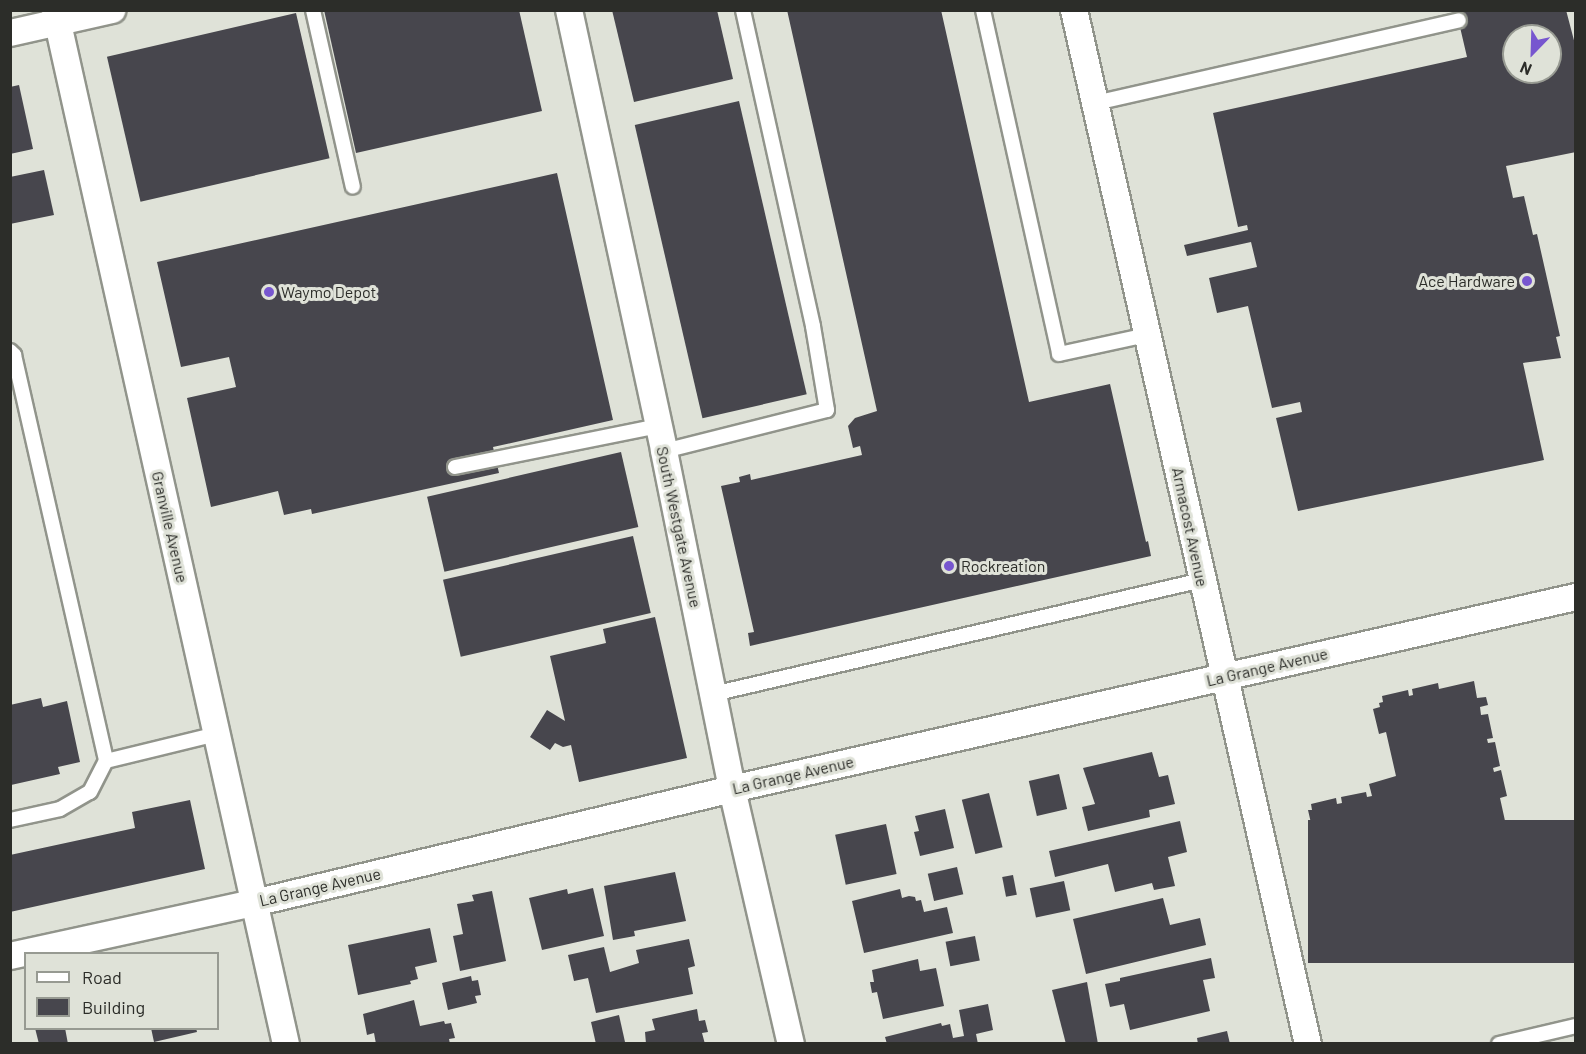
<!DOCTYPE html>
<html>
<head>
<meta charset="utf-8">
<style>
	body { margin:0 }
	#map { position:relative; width:1586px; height:1054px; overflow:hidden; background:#dfe2d8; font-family:Barlow,sans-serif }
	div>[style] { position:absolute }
	.building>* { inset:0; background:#47464d; transform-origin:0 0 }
	.roads { filter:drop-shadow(2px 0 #91948b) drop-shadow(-2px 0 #91948b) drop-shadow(0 2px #91948b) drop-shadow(0 -2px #91948b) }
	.lane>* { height:14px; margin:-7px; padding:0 7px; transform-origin:7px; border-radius:7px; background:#fff }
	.street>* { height:26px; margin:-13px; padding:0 13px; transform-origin:13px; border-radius:13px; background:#fff }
	.dots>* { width:16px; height:16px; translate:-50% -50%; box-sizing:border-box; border:3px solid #dfe2d8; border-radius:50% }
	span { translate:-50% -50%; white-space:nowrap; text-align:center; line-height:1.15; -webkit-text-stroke:6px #dfe2d8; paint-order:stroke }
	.poi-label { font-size:16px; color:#2c2d29 }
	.right { translate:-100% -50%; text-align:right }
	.left { translate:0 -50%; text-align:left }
	.street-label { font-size:16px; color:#2c2d29 }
	.frame { position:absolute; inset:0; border:12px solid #2c2d29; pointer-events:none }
	.legend { position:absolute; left:24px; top:952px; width:195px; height:78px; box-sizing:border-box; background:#dfe2d8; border:2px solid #979a92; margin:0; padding:8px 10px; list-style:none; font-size:18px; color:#2c2d29 }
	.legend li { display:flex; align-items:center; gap:12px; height:30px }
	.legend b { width:30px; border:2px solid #979a92 }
	.north { position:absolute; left:1502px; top:24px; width:60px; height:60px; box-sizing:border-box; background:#dfe2d8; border:2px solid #979a92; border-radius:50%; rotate:203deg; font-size:16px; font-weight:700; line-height:24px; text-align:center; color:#2c2d29 }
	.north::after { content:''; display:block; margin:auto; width:21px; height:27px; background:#7756cf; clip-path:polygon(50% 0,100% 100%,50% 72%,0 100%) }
</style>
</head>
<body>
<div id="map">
	<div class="building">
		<i style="clip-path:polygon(324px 10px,519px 10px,542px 111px,356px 153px)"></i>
		<i style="clip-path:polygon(612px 10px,717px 10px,733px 79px,634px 102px)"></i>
		<i style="clip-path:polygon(787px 10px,941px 10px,1029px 402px,1110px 384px,1146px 542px,1148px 541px,1151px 556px,750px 646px,748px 633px,754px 632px,721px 486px,740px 482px,739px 477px,750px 474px,751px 480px,862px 455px,860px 446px,853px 448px,848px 426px,855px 418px,877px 411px)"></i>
		<i style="clip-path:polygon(evenodd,1456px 10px,1566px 10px,1576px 48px,1576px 152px,1506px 166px,1513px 198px,1524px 196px,1533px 235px,1537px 234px,1560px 336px,1556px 337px,1561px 358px,1523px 363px,1544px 460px,1298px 511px,1276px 418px,1302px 412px,1300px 402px,1272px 408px,1248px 306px,1217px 313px,1209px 278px,1257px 267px,1251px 242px,1187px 256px,1184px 245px,1248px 230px,1247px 225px,1238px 227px,1213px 113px,1467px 57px,1456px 10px,1514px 36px,1550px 36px,1550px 72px,1514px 72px,1514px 36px)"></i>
		<i style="left:296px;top:13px;width:149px;height:194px;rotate:77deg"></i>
		<i style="clip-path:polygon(19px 85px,33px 149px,10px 154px,10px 87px)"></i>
		<i style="left:739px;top:101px;width:301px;height:107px;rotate:77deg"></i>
		<i style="clip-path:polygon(44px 170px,54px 215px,10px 224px,10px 177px)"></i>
		<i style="clip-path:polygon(557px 173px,613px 420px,493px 447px,499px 473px,312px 514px,311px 509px,284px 515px,278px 491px,211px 507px,187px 398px,236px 387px,229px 357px,181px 367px,157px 262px)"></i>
		<i style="left:621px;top:452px;width:77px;height:199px;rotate:77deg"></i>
		<i style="left:633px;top:536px;width:79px;height:195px;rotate:77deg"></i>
		<i style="clip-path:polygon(655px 617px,687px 758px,579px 782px,571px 745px,563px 747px,555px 743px,550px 750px,530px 737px,547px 710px,565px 721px,550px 656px,606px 643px,603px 629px)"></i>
		<i style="clip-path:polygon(1474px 681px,1477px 698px,1486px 697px,1488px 705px,1480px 707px,1481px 715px,1488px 714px,1493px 738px,1487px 739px,1488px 743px,1495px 742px,1500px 766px,1493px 768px,1494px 772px,1501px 770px,1507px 796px,1500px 798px,1507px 830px,1322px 872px,1308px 810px,1312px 810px,1311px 804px,1336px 798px,1337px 804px,1342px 803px,1341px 797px,1366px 792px,1367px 797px,1372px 796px,1369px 784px,1396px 776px,1386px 732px,1379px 734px,1373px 709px,1380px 707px,1379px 703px,1383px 702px,1382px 696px,1408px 690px,1409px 696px,1413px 695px,1412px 689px,1438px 683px,1439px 689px)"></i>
		<i style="clip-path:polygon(41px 698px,43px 707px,67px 701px,80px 762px,58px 767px,60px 774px,11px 785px,10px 705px)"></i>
		<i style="clip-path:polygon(1152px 752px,1159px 777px,1168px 775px,1175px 804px,1149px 810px,1150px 817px,1088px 831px,1082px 807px,1095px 804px,1083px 768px)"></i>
		<i style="left:1059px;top:774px;width:36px;height:31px;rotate:77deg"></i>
		<i style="left:989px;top:793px;width:56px;height:28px;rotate:76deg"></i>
		<i style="clip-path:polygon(190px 800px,205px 869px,10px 912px,10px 855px,135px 828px,132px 812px)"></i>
		<i style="clip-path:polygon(945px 809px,954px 848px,920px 856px,914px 832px,919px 831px,915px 816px)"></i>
		<i style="left:1576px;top:820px;width:143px;height:268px;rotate:90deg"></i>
		<i style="clip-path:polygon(1180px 821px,1187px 852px,1168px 857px,1175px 886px,1154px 890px,1152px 883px,1115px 892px,1108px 864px,1055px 877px,1049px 851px)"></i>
		<i style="left:886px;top:824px;width:51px;height:52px;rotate:78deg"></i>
		<i style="left:957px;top:867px;width:28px;height:30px;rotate:77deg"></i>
		<i style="clip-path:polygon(675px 872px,686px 921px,634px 931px,635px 936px,613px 940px,604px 886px)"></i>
		<i style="left:1013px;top:875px;width:20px;height:11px;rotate:79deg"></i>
		<i style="left:1064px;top:881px;width:30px;height:35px;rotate:78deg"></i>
		<i style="clip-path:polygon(593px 888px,604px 936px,542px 950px,529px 898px,567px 889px,568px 894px)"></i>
		<i style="clip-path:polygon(900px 889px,902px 898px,909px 896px,915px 897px,916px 901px,921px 900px,924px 912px,947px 907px,953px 933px,864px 953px,852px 901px)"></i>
		<i style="clip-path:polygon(492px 891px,506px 961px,460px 971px,453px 936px,463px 934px,457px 904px,474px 901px,472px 895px)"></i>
		<i style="clip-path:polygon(1163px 898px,1170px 925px,1200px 918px,1206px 945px,1086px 974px,1073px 919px)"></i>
		<i style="clip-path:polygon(430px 928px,437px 962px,415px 967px,418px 979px,410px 981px,411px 984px,358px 995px,348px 945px)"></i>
		<i style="left:975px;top:936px;width:25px;height:30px;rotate:79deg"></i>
		<i style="clip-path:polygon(689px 939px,695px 966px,688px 968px,693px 994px,596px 1013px,588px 978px,574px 981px,568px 955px,604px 947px,610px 972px,639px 963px,636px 950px)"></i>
		<i style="clip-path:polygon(1211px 958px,1215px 978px,1203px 980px,1210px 1011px,1130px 1030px,1124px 1004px,1110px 1007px,1105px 984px,1120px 981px,1120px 978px)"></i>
		<i style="clip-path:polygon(918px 959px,920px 971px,936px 968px,944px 1006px,883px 1019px,877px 992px,872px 993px,870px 982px,874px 982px,872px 970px)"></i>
		<i style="clip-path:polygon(471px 976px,472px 981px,478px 980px,481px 995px,475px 996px,477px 1003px,448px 1010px,442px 983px)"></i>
		<i style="clip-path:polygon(1087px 982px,1098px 1044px,1066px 1044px,1052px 990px)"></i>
		<i style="clip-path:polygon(414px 1000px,420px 1026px,444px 1021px,445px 1024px,451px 1023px,455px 1038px,449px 1039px,450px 1044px,376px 1044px,374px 1033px,367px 1035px,363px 1014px)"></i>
		<i style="clip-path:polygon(988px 1004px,993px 1030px,976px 1034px,978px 1044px,887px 1044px,885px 1037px,941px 1023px,942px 1026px,950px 1024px,953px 1038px,964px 1036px,959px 1010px)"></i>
		<i style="clip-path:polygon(697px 1009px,699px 1021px,705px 1020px,708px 1032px,702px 1033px,705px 1044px,646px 1044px,645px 1032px,655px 1030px,652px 1019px)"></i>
		<i style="clip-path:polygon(619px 1015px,625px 1042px,596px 1044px,591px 1022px)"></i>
		<i style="clip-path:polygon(35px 1028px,65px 1028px,68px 1044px,39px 1044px)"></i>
		<i style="clip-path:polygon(151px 1028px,196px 1028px,197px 1032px,154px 1042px)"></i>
		<i style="clip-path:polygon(1227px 1031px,1230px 1044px,1198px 1044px,1197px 1038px)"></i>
	</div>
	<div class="roads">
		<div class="lane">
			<i style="left:313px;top:10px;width:181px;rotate:77.3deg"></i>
			<i style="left:983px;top:10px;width:352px;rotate:77.5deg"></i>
			<i style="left:1059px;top:354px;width:90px;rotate:-12.2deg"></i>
			<i style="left:1095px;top:103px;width:373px;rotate:-12.8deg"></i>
			<i style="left:10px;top:351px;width:6px;rotate:45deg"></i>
			<i style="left:14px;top:355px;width:416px;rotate:77.2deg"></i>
			<i style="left:664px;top:451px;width:168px;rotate:-14.1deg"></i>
			<i style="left:827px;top:410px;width:85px;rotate:-99.5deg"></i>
			<i style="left:813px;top:326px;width:324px;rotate:-102.5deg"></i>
			<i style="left:455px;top:467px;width:207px;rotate:-11.4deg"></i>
			<i style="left:713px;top:694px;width:502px;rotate:-13.12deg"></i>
			<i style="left:10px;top:820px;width:51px;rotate:-12.4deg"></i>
			<i style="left:60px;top:809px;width:34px;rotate:-30deg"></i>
			<i style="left:90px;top:792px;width:35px;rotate:-63deg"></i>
			<i style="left:106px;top:761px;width:114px;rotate:-13.7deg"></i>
			<i style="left:1499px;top:1044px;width:79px;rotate:-13.2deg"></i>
		</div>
		<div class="street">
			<i style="left:55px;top:10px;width:1059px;rotate:77.41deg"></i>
			<i style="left:569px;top:10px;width:451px;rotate:77.8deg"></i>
			<i style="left:664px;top:451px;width:345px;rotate:78.6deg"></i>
			<i style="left:732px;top:789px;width:262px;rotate:77deg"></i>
			<i style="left:1074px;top:10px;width:1060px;rotate:77.25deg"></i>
			<i style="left:10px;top:33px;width:105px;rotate:-12.7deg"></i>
			<i style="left:10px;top:956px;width:250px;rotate:-12.3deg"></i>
			<i style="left:254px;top:903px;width:491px;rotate:-13.4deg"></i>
			<i style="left:732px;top:789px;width:866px;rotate:-12.82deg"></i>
		</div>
	</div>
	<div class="dots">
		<i style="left:1527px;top:281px;background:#7756cf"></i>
		<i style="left:269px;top:292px;background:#7756cf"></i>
		<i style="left:949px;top:566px;background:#7756cf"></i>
	</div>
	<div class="poi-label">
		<span class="right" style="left:1515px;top:281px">Ace Hardware</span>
		<span class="left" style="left:281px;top:292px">Waymo Depot</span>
		<span class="left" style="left:961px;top:566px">Rockreation</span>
	</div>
	<div class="street-label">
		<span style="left:170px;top:527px;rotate:77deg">Granville Avenue</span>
		<span style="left:679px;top:527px;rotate:78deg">South Westgate Avenue</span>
		<span style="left:1190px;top:527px;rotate:78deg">Armacost Avenue</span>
		<span style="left:1267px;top:667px;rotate:-13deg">La Grange Avenue</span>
		<span style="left:793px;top:775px;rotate:-13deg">La Grange Avenue</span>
		<span style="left:320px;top:887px;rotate:-13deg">La Grange Avenue</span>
	</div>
	<div class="frame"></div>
	<ul class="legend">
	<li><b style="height:8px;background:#fff"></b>Road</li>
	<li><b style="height:16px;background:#47464d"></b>Building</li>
	</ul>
	<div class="north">N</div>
</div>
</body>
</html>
